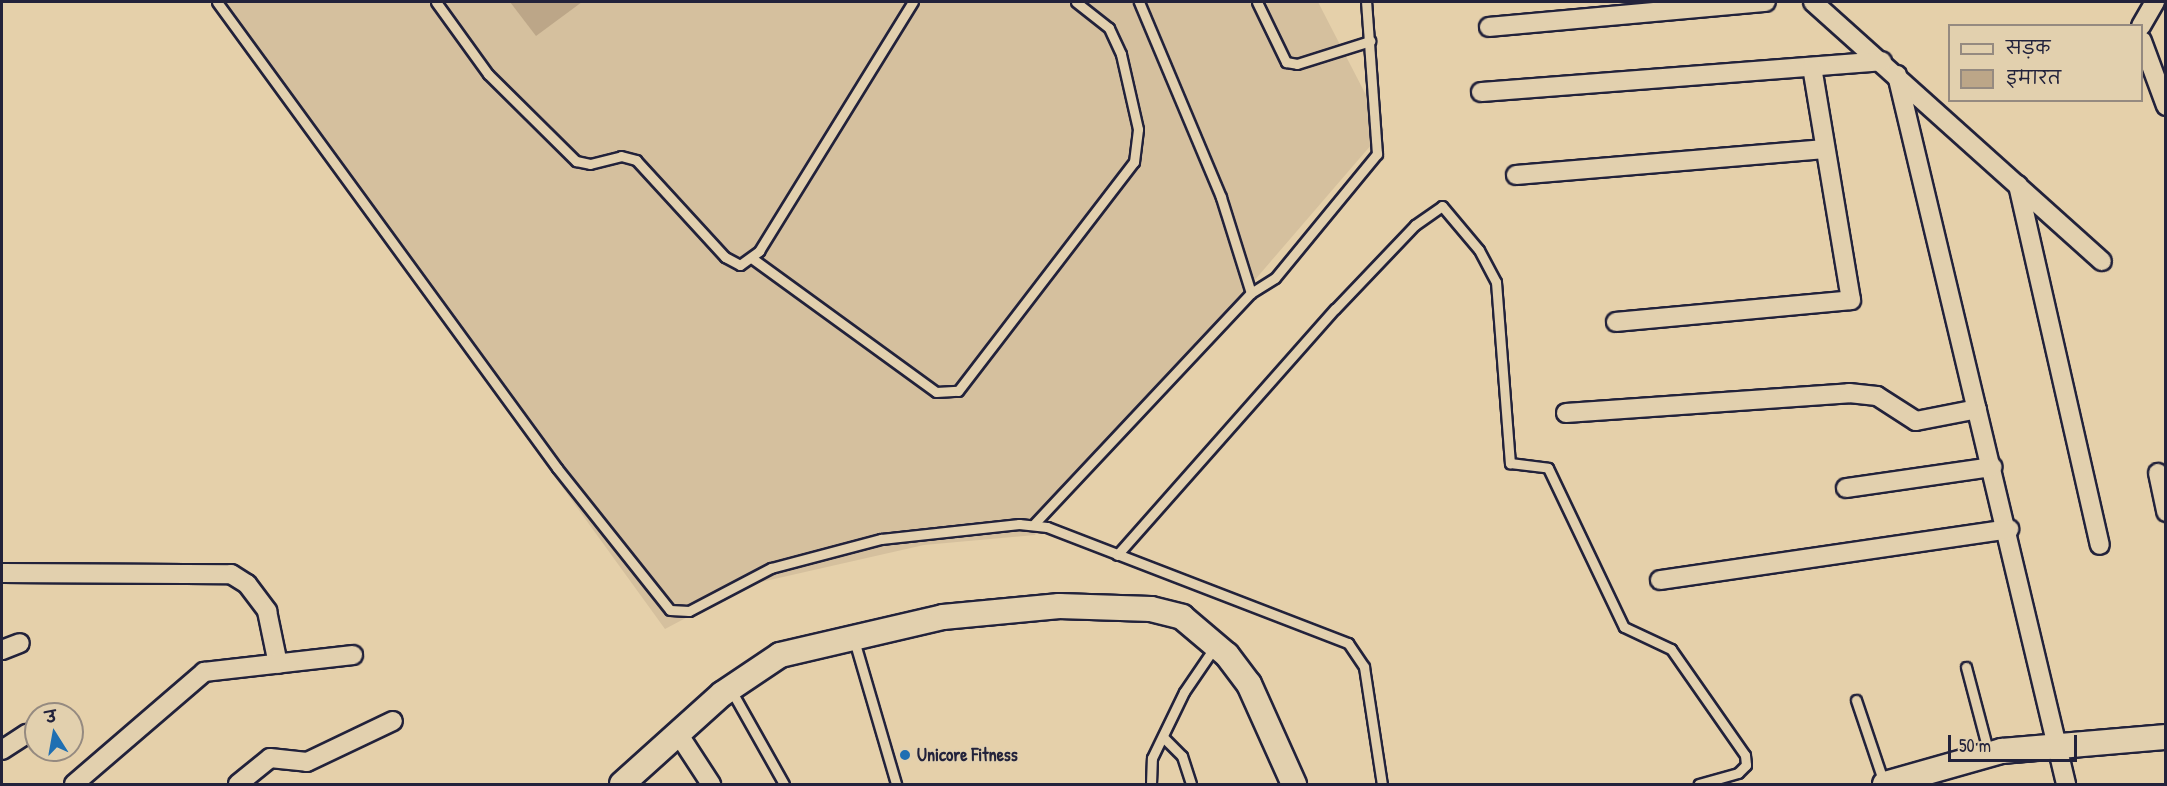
<!DOCTYPE html>
<html>
<head>
<meta charset="utf-8">
<style>
	body { margin:0 }
	#map { position:relative; width:2167px; height:786px; overflow:hidden; background:#e5d0aa; font-family:"Patrick Hand","Playpen Sans Deva",sans-serif }
	div>[style] { position:absolute }
	.built>* { inset:0; background:#d5c09e }
	.building>* { inset:0; background:#bca688 }
	.roads { filter:drop-shadow(2px 0 #22223b) drop-shadow(-2px 0 #22223b) drop-shadow(0 2px #22223b) drop-shadow(0 -2px #22223b) }
	.service>* { height:9px; margin:-4.5px; padding:0 4.5px; transform-origin:4.5px; border-radius:4.5px; background:#e2d0ae }
	.minor>* { height:18px; margin:-9px; padding:0 9px; transform-origin:9px; border-radius:9px; background:#e2d0ae }
	.tertiary>* { height:24px; margin:-12px; padding:0 12px; transform-origin:12px; border-radius:12px; background:#e2d0ae }
	.dots>* { width:16px; height:16px; translate:-50% -50%; box-sizing:border-box; border:3px solid #e2d0ae; border-radius:50% }
	span { translate:-50% -50%; white-space:nowrap; text-align:center; line-height:1.15; -webkit-text-stroke:4.5px #e2d0ae; paint-order:stroke }
	.poi-label { font-size:18px; color:#22223b; font-weight:700 }
	.left { translate:0 -50%; text-align:left }
	.frame { position:absolute; inset:0; border:3px solid #22223b; pointer-events:none }
	.legend { position:absolute; left:1948px; top:24px; width:195px; height:78px; box-sizing:border-box; background:#e2d0ae; border:2px solid #958a80; margin:0; padding:8px 10px; list-style:none; font-size:18px; color:#22223b }
	.legend li { display:flex; align-items:center; gap:12px; height:30px }
	.legend b { width:30px; border:2px solid #958a80 }
	.north { position:absolute; left:24px; top:702px; width:60px; height:60px; box-sizing:border-box; background:#e2d0ae; border:2px solid #958a80; border-radius:50%; rotate:349deg; font-size:16px; font-weight:700; line-height:24px; text-align:center; color:#22223b }
	.north::after { content:''; display:block; margin:auto; width:21px; height:27px; background:#1f6fb2; clip-path:polygon(50% 0,100% 100%,50% 72%,0 100%) }
	.scale { position:absolute; left:1948px; top:735px; width:129px; height:27px; box-sizing:border-box; border:3px solid #22223b; border-top:0; padding-left:8px; font-size:18px; line-height:21px; white-space:nowrap; color:#22223b; -webkit-text-stroke:4px #e2d0ae; paint-order:stroke }
</style>
</head>
<body>
<div id="map">
	<div class="built">
		<i style="clip-path:polygon(211px 2px,1318px 2px,1384px 130px,1035px 535px,924px 545px,748px 585px,665px 629px)"></i>
	</div>
	<div class="building">
		<i style="clip-path:polygon(510px 2px,582px 2px,536px 36px)"></i>
	</div>
	<div class="roads">
		<div class="service">
			<i style="left:217px;top:2px;width:577px;rotate:53.88deg"></i>
			<i style="left:557px;top:468px;width:181px;rotate:51.5deg"></i>
			<i style="left:670px;top:610px;width:19px;rotate:3deg"></i>
			<i style="left:689px;top:611px;width:93px;rotate:-27.7deg"></i>
			<i style="left:771px;top:568px;width:114px;rotate:-14.8deg"></i>
			<i style="left:881px;top:539px;width:139px;rotate:-6.2deg"></i>
			<i style="left:1019px;top:524px;width:28px;rotate:6deg"></i>
			<i style="left:1047px;top:527px;width:323px;rotate:21.1deg"></i>
			<i style="left:1348px;top:643px;width:29px;rotate:56deg"></i>
			<i style="left:1364px;top:667px;width:118px;rotate:81.3deg"></i>
			<i style="left:436px;top:2px;width:89px;rotate:54.2deg"></i>
			<i style="left:488px;top:74px;width:124px;rotate:44.7deg"></i>
			<i style="left:576px;top:161px;width:14px;rotate:12deg"></i>
			<i style="left:590px;top:164px;width:32px;rotate:-14deg"></i>
			<i style="left:621px;top:156px;width:16px;rotate:15deg"></i>
			<i style="left:636px;top:160px;width:132px;rotate:47.5deg"></i>
			<i style="left:725px;top:257px;width:17px;rotate:28deg"></i>
			<i style="left:740px;top:265px;width:24px;rotate:-36deg"></i>
			<i style="left:759px;top:251px;width:293px;rotate:-58.3deg"></i>
			<i style="left:1257px;top:2px;width:67px;rotate:64.2deg"></i>
			<i style="left:1286px;top:62px;width:11px;rotate:10deg"></i>
			<i style="left:1297px;top:64px;width:77px;rotate:-17.5deg"></i>
			<i style="left:753px;top:259px;width:226px;rotate:36deg"></i>
			<i style="left:936px;top:392px;width:22px;rotate:-3deg"></i>
			<i style="left:958px;top:391px;width:289px;rotate:-52.5deg"></i>
			<i style="left:1134px;top:162px;width:33px;rotate:-83deg"></i>
			<i style="left:1138px;top:129px;width:77px;rotate:-102.8deg"></i>
			<i style="left:1121px;top:54px;width:29px;rotate:-115deg"></i>
			<i style="left:1109px;top:28px;width:42px;rotate:-141.8deg"></i>
			<i style="left:1251px;top:293px;width:28px;rotate:-32deg"></i>
			<i style="left:1275px;top:278px;width:161px;rotate:-50.6deg"></i>
			<i style="left:1377px;top:154px;width:152px;rotate:-94.1deg"></i>
			<i style="left:1034px;top:524px;width:317px;rotate:-46.8deg"></i>
			<i style="left:1251px;top:293px;width:101px;rotate:-107.4deg"></i>
			<i style="left:1221px;top:197px;width:212px;rotate:-112.8deg"></i>
			<i style="left:1117px;top:555px;width:329px;rotate:-48.5deg"></i>
			<i style="left:1335px;top:309px;width:116px;rotate:-46.4deg"></i>
			<i style="left:1415px;top:225px;width:33px;rotate:-35deg"></i>
			<i style="left:1442px;top:206px;width:57px;rotate:49.9deg"></i>
			<i style="left:1479px;top:250px;width:36px;rotate:62deg"></i>
			<i style="left:1496px;top:282px;width:182px;rotate:85.6deg"></i>
			<i style="left:1510px;top:463px;width:38px;rotate:7deg"></i>
			<i style="left:1548px;top:468px;width:176px;rotate:64.5deg"></i>
			<i style="left:1624px;top:627px;width:52px;rotate:25.1deg"></i>
			<i style="left:1671px;top:649px;width:129px;rotate:55.1deg"></i>
			<i style="left:1745px;top:755px;width:10px;rotate:84deg"></i>
			<i style="left:1746px;top:765px;width:11px;rotate:135deg"></i>
			<i style="left:1738px;top:773px;width:41px;rotate:164.2deg"></i>
			<i style="left:854px;top:640px;width:150px;rotate:73.7deg"></i>
			<i style="left:1966px;top:667px;width:90px;rotate:75.2deg"></i>
			<i style="left:731px;top:690px;width:108px;rotate:60.6deg"></i>
			<i style="left:1856px;top:700px;width:88px;rotate:71.4deg"></i>
			<i style="left:1163px;top:737px;width:27px;rotate:45deg"></i>
			<i style="left:1182px;top:756px;width:29px;rotate:72deg"></i>
			<i style="left:1151px;top:784px;width:26px;rotate:-88deg"></i>
			<i style="left:1152px;top:758px;width:73px;rotate:-64.1deg"></i>
			<i style="left:1184px;top:692px;width:53px;rotate:-55.7deg"></i>
		</div>
		<div class="minor">
			<i style="left:1813px;top:2px;width:388px;rotate:41.9deg"></i>
			<i style="left:2141px;top:26px;width:28px;rotate:-60deg"></i>
			<i style="left:1489px;top:27px;width:278px;rotate:-5.2deg"></i>
			<i style="left:2142px;top:41px;width:69px;rotate:69.7deg"></i>
			<i style="left:1897px;top:75px;width:729px;rotate:76.59deg"></i>
			<i style="left:1481px;top:92px;width:402px;rotate:-4.4deg"></i>
			<i style="left:1516px;top:175px;width:310px;rotate:-4.8deg"></i>
			<i style="left:2018px;top:185px;width:369px;rotate:77.2deg"></i>
			<i style="left:1616px;top:322px;width:236px;rotate:-5.3deg"></i>
			<i style="left:1851px;top:300px;width:236px;rotate:-99.5deg"></i>
			<i style="left:1566px;top:413px;width:284px;rotate:-4deg"></i>
			<i style="left:1849px;top:393px;width:28px;rotate:6deg"></i>
			<i style="left:1877px;top:396px;width:46px;rotate:32.7deg"></i>
			<i style="left:1916px;top:421px;width:62px;rotate:-11.1deg"></i>
			<i style="left:2158px;top:473px;width:40px;rotate:78deg"></i>
			<i style="left:1846px;top:488px;width:148px;rotate:-8.2deg"></i>
			<i style="left:2px;top:573px;width:229px;rotate:0.3deg"></i>
			<i style="left:231px;top:574px;width:19px;rotate:32deg"></i>
			<i style="left:247px;top:584px;width:34px;rotate:53deg"></i>
			<i style="left:267px;top:611px;width:54px;rotate:78.3deg"></i>
			<i style="left:1660px;top:580px;width:353px;rotate:-8.3deg"></i>
			<i style="left:2px;top:650px;width:19px;rotate:-21deg"></i>
			<i style="left:679px;top:735px;width:59px;rotate:56.9deg"></i>
			<i style="left:2px;top:750px;width:30px;rotate:-33deg"></i>
			<i style="left:74px;top:784px;width:172px;rotate:-40.7deg"></i>
			<i style="left:204px;top:672px;width:150px;rotate:-6.5deg"></i>
			<i style="left:238px;top:784px;width:41px;rotate:-39.1deg"></i>
			<i style="left:270px;top:758px;width:37px;rotate:6deg"></i>
			<i style="left:307px;top:762px;width:95px;rotate:-25.5deg"></i>
		</div>
		<div class="tertiary">
			<i style="left:622px;top:784px;width:135px;rotate:-42deg"></i>
			<i style="left:722px;top:694px;width:70px;rotate:-33.9deg"></i>
			<i style="left:780px;top:655px;width:167px;rotate:-13.1deg"></i>
			<i style="left:943px;top:617px;width:117px;rotate:-5.4deg"></i>
			<i style="left:1059px;top:606px;width:92px;rotate:1.9deg"></i>
			<i style="left:1151px;top:609px;width:32px;rotate:14deg"></i>
			<i style="left:1182px;top:617px;width:59px;rotate:40.2deg"></i>
			<i style="left:1227px;top:655px;width:36px;rotate:53deg"></i>
			<i style="left:1249px;top:684px;width:110px;rotate:65.8deg"></i>
			<i style="left:1885px;top:784px;width:122px;rotate:-15.8deg"></i>
			<i style="left:2002px;top:751px;width:165px;rotate:-4.9deg"></i>
		</div>
	</div>
	<div class="dots">
		<i style="left:905px;top:755px;background:#1f6fb2"></i>
	</div>
	<div class="poi-label">
		<span class="left" style="left:917px;top:755px">Unicore Fitness</span>
	</div>
	<div class="frame"></div>
	<ul class="legend">
	<li><b style="height:8px;background:#e2d0ae"></b>सड़क</li>
	<li><b style="height:16px;background:#bca688"></b>इमारत</li>
	</ul>
	<div class="north">उ</div>
	<div class="scale">50 m</div>
</div>
</body>
</html>
